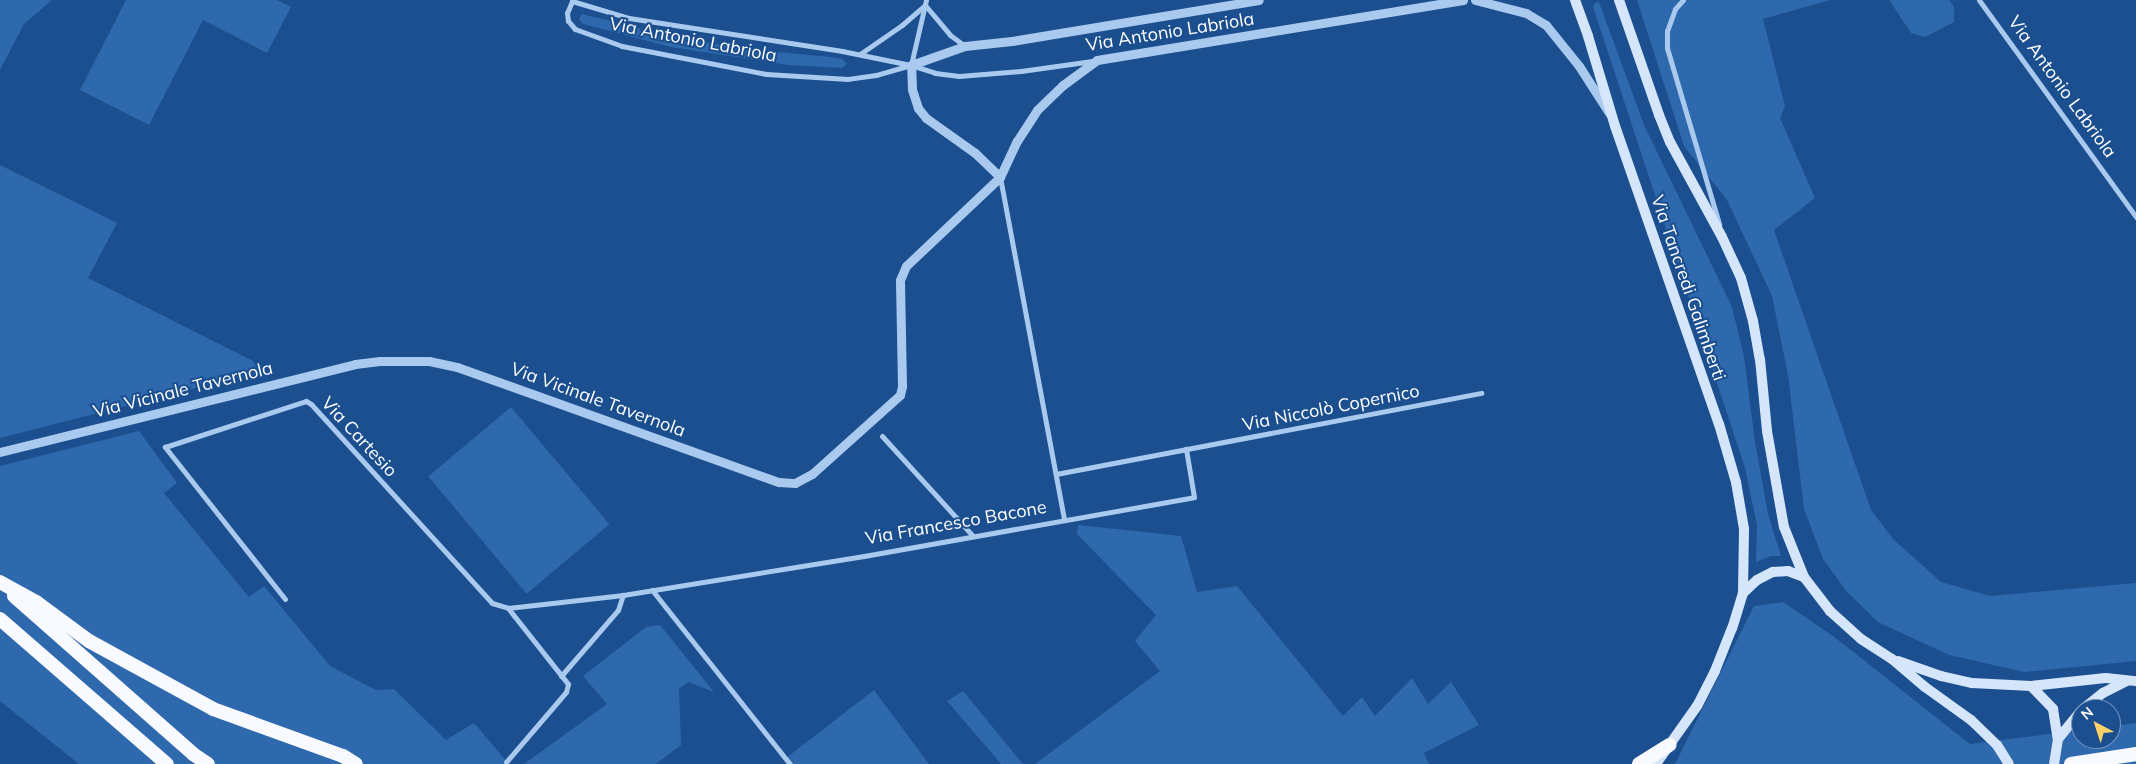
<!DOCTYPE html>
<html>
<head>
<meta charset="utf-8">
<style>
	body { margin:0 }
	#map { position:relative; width:2136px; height:764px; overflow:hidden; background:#1b4f8f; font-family:Mulish,sans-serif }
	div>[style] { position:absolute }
	.green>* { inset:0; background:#2e69ad; transform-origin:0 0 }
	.minor>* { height:5px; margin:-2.5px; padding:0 2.5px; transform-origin:2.5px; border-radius:2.5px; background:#a9c9ee }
	.tertiary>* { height:9px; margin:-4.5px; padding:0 4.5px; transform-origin:4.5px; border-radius:4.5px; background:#a9c9ee }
	.secondary>* { height:10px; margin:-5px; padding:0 5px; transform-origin:5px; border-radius:5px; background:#d6e6fa }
	.trunk>* { height:14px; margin:-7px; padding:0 7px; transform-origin:7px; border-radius:7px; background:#f8faff }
	span { translate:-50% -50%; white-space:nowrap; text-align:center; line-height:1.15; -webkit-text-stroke:4px #1b4f8f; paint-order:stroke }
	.street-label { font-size:18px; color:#fff }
	.north { position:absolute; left:2071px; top:699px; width:50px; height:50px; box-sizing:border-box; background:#1b4f8f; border:1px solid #7695bc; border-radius:50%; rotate:320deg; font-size:14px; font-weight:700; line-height:20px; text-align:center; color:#fff }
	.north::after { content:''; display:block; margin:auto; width:18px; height:22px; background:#ffd166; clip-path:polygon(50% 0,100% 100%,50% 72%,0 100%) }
</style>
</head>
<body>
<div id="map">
	<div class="green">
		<i style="clip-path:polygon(0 0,52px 0,24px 24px,0 70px)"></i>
		<i style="clip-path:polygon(126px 0,277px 0,291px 7px,267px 53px,203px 20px,149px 125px,80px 90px)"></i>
		<i style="clip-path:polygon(1637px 0,1830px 0,1763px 19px,1785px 106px,1780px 118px,1815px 198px,1774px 230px,1871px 510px,1894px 540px,1941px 582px,1990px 596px,2136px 583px,2136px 661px,2024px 672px,1949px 655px,1878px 622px,1847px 592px,1823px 559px,1804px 509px,1788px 375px,1772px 296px,1727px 200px,1684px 146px)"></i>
		<i style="clip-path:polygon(1889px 0,1949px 0,1954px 7px,1954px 22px,1925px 37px,1911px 33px)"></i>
		<i style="clip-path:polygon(1599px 2px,1644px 125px,1732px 307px,1744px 356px,1755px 442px,1768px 514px,1781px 556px,1771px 556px,1756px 562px,1757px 525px,1745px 468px,1593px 7px,1595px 3px)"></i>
		<i style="clip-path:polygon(582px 14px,646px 30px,702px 42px,766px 51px,831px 57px,842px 59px,847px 64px,842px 68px,788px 65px,671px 47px,583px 24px,579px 19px)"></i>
		<i style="clip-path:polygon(0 165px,117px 223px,88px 278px,253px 361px,257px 368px,254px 373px,0 438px)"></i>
		<i style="left:511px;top:407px;width:153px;height:108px;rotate:50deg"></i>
		<i style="clip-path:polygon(139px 431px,177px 483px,164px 493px,249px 597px,264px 586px,330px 666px,376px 690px,394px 689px,446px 740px,474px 723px,509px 764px,79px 764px,0 701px,0 466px)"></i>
		<i style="clip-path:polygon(1078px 525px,1181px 536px,1197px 592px,1237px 586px,1343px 716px,1362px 697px,1375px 716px,1412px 678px,1428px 704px,1451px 682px,1479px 725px,1424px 753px,1429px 764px,1035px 764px,1160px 671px,1135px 641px,1156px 615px,1077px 534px)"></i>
		<i style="clip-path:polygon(1783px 602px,1833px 636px,1970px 744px,2081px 730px,2081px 739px,2111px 739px,2111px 726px,2136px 723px,2136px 764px,1675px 764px,1754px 606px)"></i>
		<i style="clip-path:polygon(660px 625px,714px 692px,688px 682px,679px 689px,681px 745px,656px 764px,524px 764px,607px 704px,583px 676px,646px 627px)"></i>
		<i style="clip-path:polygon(874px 690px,929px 764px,790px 764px,786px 758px)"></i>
		<i style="clip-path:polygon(963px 691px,1023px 764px,1001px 764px,947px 701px)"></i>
	</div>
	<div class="minor">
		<i style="left:1683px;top:0;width:12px;rotate:132deg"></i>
		<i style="left:1675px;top:9px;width:23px;rotate:110deg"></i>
		<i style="left:1667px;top:31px;width:17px;rotate:90deg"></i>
		<i style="left:1667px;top:48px;width:184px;rotate:73.5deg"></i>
		<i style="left:1979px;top:0;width:268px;rotate:54.1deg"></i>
		<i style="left:925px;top:5px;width:39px;rotate:50deg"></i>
		<i style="left:950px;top:35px;width:19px;rotate:36deg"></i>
		<i style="left:860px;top:54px;width:51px;rotate:-34.6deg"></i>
		<i style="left:902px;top:25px;width:30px;rotate:-41deg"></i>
		<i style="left:911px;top:65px;width:36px;rotate:164deg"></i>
		<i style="left:876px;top:75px;width:28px;rotate:172deg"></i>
		<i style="left:848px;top:79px;width:82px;rotate:-176.5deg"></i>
		<i style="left:766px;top:74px;width:147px;rotate:-169deg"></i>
		<i style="left:622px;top:46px;width:50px;rotate:-160.1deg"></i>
		<i style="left:575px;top:29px;width:11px;rotate:-131deg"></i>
		<i style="left:568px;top:21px;width:8px;rotate:-97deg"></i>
		<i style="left:567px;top:13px;width:13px;rotate:-67deg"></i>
		<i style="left:572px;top:1px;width:59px;rotate:16.6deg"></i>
		<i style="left:629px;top:18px;width:216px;rotate:8.8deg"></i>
		<i style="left:842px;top:51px;width:70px;rotate:11.5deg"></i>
		<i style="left:911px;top:65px;width:25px;rotate:18deg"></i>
		<i style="left:935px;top:73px;width:24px;rotate:7deg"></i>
		<i style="left:959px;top:76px;width:62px;rotate:-4.6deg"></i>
		<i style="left:1021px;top:71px;width:72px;rotate:-8deg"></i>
		<i style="left:911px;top:65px;width:67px;rotate:-77deg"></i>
		<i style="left:1000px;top:177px;width:349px;rotate:79.4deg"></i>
		<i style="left:882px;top:436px;width:135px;rotate:47.7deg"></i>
		<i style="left:1056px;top:474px;width:433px;rotate:-10.8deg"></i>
		<i style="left:652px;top:590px;width:222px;rotate:51.6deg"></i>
		<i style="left:285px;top:599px;width:194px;rotate:-128.3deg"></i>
		<i style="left:165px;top:447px;width:148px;rotate:-18.1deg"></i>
		<i style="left:306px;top:401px;width:6px;rotate:31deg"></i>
		<i style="left:311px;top:404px;width:269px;rotate:47.7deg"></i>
		<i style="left:492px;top:603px;width:17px;rotate:17deg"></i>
		<i style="left:508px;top:608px;width:97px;rotate:51.7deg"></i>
		<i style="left:568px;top:684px;width:8px;rotate:104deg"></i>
		<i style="left:566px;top:692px;width:92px;rotate:130.6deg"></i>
		<i style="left:508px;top:608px;width:116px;rotate:-6.4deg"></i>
		<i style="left:623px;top:595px;width:244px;rotate:-9.2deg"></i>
		<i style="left:864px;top:556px;width:335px;rotate:-10.1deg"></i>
		<i style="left:1194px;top:497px;width:49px;rotate:-99.5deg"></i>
		<i style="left:561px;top:676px;width:87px;rotate:-49.2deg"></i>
		<i style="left:618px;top:610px;width:16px;rotate:-72deg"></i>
	</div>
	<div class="tertiary">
		<i style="left:1475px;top:0;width:53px;rotate:14.3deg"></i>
		<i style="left:1526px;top:13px;width:23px;rotate:31deg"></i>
		<i style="left:1546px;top:25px;width:53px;rotate:51.2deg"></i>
		<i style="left:1579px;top:66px;width:56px;rotate:57.4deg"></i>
		<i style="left:1000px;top:177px;width:35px;rotate:-136deg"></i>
		<i style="left:975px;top:153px;width:60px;rotate:-144.5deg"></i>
		<i style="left:926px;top:118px;width:13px;rotate:-129deg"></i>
		<i style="left:918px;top:108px;width:20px;rotate:-108deg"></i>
		<i style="left:912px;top:89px;width:24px;rotate:-92deg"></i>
		<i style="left:911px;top:65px;width:57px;rotate:-19.4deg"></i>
		<i style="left:965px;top:46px;width:47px;rotate:-6.1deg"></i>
		<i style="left:1012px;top:41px;width:250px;rotate:-9.4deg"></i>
		<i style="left:0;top:452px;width:366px;rotate:-13.9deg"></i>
		<i style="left:355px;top:364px;width:25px;rotate:-7deg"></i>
		<i style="left:380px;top:361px;width:49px"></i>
		<i style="left:429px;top:361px;width:29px;rotate:12deg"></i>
		<i style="left:457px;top:367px;width:342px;rotate:19.7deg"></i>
		<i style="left:779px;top:482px;width:16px;rotate:4deg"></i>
		<i style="left:795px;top:483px;width:19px;rotate:-28deg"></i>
		<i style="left:812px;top:474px;width:118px;rotate:-41.9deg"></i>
		<i style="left:900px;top:395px;width:9px;rotate:-77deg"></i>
		<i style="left:902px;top:386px;width:106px;rotate:-91.1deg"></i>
		<i style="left:900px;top:280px;width:15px;rotate:-67deg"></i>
		<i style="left:906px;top:266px;width:129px;rotate:-43.4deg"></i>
		<i style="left:1000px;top:177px;width:40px;rotate:-65deg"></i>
		<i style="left:1017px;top:141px;width:37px;rotate:-57deg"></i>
		<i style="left:1037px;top:110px;width:36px;rotate:-44deg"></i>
		<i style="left:1063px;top:85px;width:42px;rotate:-36.3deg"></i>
		<i style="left:1097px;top:60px;width:371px;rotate:-9.3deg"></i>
	</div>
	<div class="secondary">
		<i style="left:1575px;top:0;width:38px;rotate:70deg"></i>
		<i style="left:1588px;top:36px;width:94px;rotate:73.3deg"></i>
		<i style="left:1615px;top:126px;width:316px;rotate:70.8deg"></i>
		<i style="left:1719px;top:424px;width:60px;rotate:73.7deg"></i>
		<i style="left:1736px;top:482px;width:48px;rotate:80.3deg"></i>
		<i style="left:1744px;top:529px;width:64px;rotate:90.9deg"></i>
		<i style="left:1743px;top:593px;width:37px;rotate:107deg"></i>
		<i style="left:1732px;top:628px;width:46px;rotate:111.6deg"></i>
		<i style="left:1715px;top:671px;width:39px;rotate:117deg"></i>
		<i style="left:1697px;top:706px;width:71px;rotate:125.3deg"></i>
		<i style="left:1619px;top:0;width:122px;rotate:70.8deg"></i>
		<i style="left:1659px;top:115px;width:29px;rotate:68deg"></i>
		<i style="left:1670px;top:142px;width:108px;rotate:61.3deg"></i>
		<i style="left:1722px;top:237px;width:45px;rotate:65.1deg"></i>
		<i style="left:1741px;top:278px;width:45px;rotate:74.4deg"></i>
		<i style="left:1753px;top:321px;width:39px;rotate:80deg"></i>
		<i style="left:1760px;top:359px;width:72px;rotate:84.4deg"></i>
		<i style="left:1767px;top:431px;width:97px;rotate:80deg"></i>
		<i style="left:1784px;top:527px;width:54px;rotate:68.2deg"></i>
		<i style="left:1804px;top:577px;width:43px;rotate:52.6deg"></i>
		<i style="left:1830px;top:611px;width:42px;rotate:42.1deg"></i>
		<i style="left:1861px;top:639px;width:37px;rotate:33deg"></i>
		<i style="left:1892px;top:659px;width:43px;rotate:40.3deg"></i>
		<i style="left:1925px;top:687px;width:57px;rotate:35.7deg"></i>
		<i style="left:1971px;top:720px;width:36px;rotate:44deg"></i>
		<i style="left:1997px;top:745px;width:22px;rotate:58deg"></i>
		<i style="left:1743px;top:593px;width:19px;rotate:-43deg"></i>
		<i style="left:1757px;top:580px;width:18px;rotate:-27deg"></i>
		<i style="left:1773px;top:572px;width:15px;rotate:-4deg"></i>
		<i style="left:1788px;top:571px;width:17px;rotate:21deg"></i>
		<i style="left:1898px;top:661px;width:46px;rotate:19.2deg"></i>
		<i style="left:1941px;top:676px;width:32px;rotate:13deg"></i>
		<i style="left:1972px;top:683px;width:59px;rotate:2.9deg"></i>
		<i style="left:2031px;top:686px;width:75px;rotate:-6.1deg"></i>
		<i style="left:2106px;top:678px;width:30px;rotate:6deg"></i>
		<i style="left:2031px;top:686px;width:32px;rotate:46deg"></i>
		<i style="left:2053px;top:709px;width:30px;rotate:81deg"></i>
		<i style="left:2058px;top:739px;width:25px;rotate:99deg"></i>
		<i style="left:2083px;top:709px;width:26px;rotate:-39deg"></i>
		<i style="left:2103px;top:693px;width:27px;rotate:-27deg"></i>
		<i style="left:2058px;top:739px;width:36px;rotate:-51deg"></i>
	</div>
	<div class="trunk">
		<i style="left:0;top:582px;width:41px;rotate:29.1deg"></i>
		<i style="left:36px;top:602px;width:66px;rotate:36.3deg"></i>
		<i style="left:89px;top:641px;width:141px;rotate:28.7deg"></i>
		<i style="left:213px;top:709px;width:138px;rotate:19.9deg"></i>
		<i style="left:343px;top:756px;width:15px;rotate:32deg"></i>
		<i style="left:14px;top:596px;width:239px;rotate:41.4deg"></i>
		<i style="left:193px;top:754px;width:18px;rotate:34deg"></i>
		<i style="left:0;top:619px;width:221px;rotate:41deg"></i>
		<i style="left:1639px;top:764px;width:36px;rotate:-32deg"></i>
		<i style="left:2071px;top:764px;width:66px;rotate:-8.7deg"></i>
	</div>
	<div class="street-label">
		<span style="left:1170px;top:32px;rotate:-9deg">Via Antonio Labriola</span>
		<span style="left:693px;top:40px;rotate:11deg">Via Antonio Labriola</span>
		<span style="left:2062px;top:87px;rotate:54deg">Via Antonio Labriola</span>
		<span style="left:1688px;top:288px;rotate:71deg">Via Tancredi Galimberti</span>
		<span style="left:183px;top:390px;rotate:-14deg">Via Vicinale Tavernola</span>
		<span style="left:598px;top:400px;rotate:20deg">Via Vicinale Tavernola</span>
		<span style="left:1331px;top:408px;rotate:-11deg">Via Niccolò Copernico</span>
		<span style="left:359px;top:437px;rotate:47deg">Via Cartesio</span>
		<span style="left:956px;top:523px;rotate:-10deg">Via Francesco Bacone</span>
	</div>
	<div class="north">N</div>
</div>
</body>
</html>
